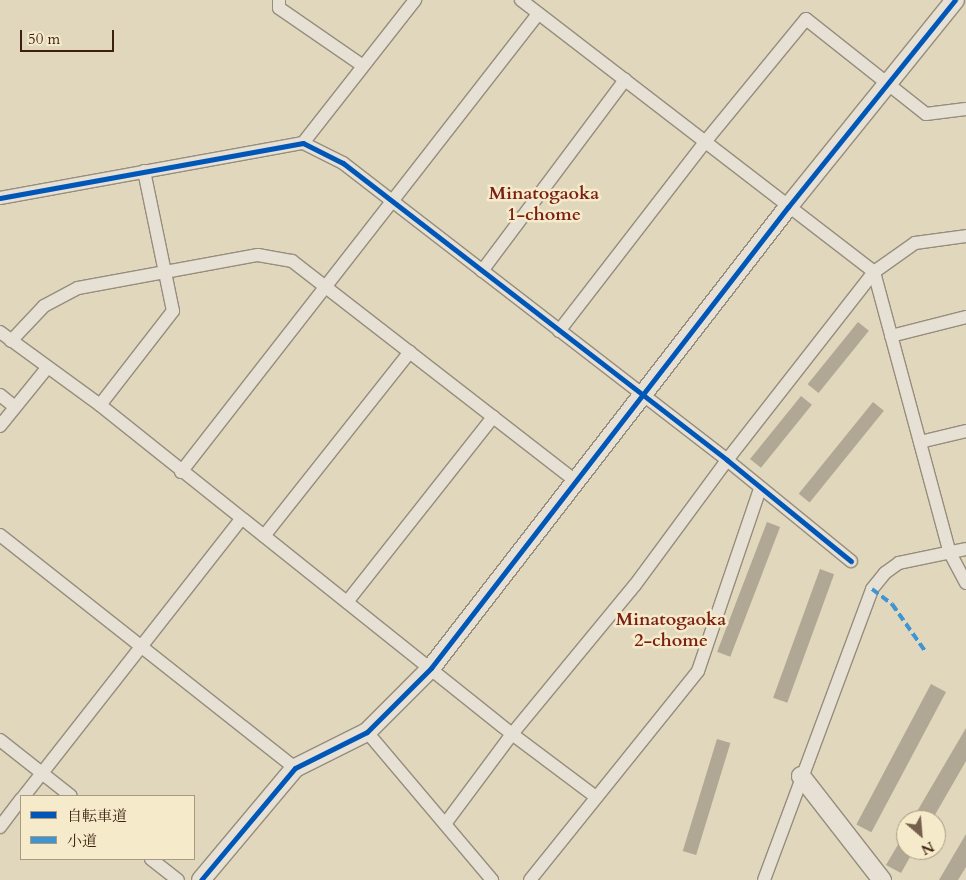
<!DOCTYPE html>
<html>
<head>
<meta charset="utf-8">
<style>
	body { margin:0 }
	#map { position:relative; width:966px; height:880px; overflow:hidden; background:#e0d7bd; font-family:Cardo,"Noto Serif JP",serif }
	div>[style] { position:absolute }
	.building>* { inset:0; background:#b0a795; transform-origin:0 0 }
	.roads { filter:drop-shadow(1px 0 #968d7d) drop-shadow(-1px 0 #968d7d) drop-shadow(0 1px #968d7d) drop-shadow(0 -1px #968d7d) }
	.street>* { height:12px; margin:-6px; padding:0 6px; transform-origin:6px; border-radius:6px; background:#e6e1d4 }
	.secondary>* { height:18px; margin:-9px; padding:0 9px; transform-origin:9px; border-radius:9px; background:#e6e1d4 }
	.quiet>* { height:4px; margin-top:-2px; transform-origin:0; background:repeating-linear-gradient(90deg,#3f94d2 0 8px,transparent 0 12px) }
	.cycleway>* { height:5px; margin:-2.5px; padding:0 2.5px; transform-origin:2.5px; border-radius:2.5px; background:#0057b8 }
	span { translate:-50% -50%; white-space:nowrap; text-align:center; line-height:1.15; -webkit-text-stroke:5px #f5eaca; paint-order:stroke }
	.neighbourhood-label { font-size:18px; color:#7a1f14; font-weight:700 }
	.legend { position:absolute; left:20px; top:795px; width:175px; height:65px; box-sizing:border-box; background:#f5eaca; border:1px solid #ab997f; margin:0; padding:6px 9px; list-style:none; font-size:15px; color:#3d1f0f }
	.legend li { display:flex; align-items:center; gap:10px; height:25px }
	.legend b { width:25px; border:1px solid #ab997f }
	.north { position:absolute; left:896px; top:810px; width:50px; height:50px; box-sizing:border-box; background:#f5eaca; border:1px solid #ab997f; border-radius:50%; rotate:153deg; font-size:14px; font-weight:700; line-height:20px; text-align:center; color:#3d1f0f }
	.north::after { content:''; display:block; margin:auto; width:18px; height:22px; background:#765f4c; clip-path:polygon(50% 0,100% 100%,50% 72%,0 100%) }
	.scale { position:absolute; left:20px; top:30px; width:94px; height:22px; box-sizing:border-box; border:2px solid #3d1f0f; border-top:0; padding-left:6px; font-size:15px; line-height:18px; white-space:nowrap; color:#3d1f0f; -webkit-text-stroke:4px #f5eaca; paint-order:stroke }
</style>
</head>
<body>
<div id="map">
	<div class="building">
		<i style="left:858px;top:322px;width:14px;height:80px;rotate:39deg"></i>
		<i style="left:801px;top:396px;width:14px;height:81px;rotate:39deg"></i>
		<i style="left:873px;top:402px;width:14px;height:118px;rotate:39deg"></i>
		<i style="left:767px;top:522px;width:14px;height:139px;rotate:21deg"></i>
		<i style="left:820px;top:569px;width:15px;height:137px;rotate:20deg"></i>
		<i style="left:931px;top:684px;width:17px;height:159px;rotate:28deg"></i>
		<i style="clip-path:polygon(966px 728px,966px 761px,932px 820px,912px 820px)"></i>
		<i style="left:717px;top:739px;width:14px;height:117px;rotate:17deg"></i>
		<i style="clip-path:polygon(906px 831px,906px 850px,914px 850px,901px 873px,886px 865px)"></i>
		<i style="clip-path:polygon(966px 834px,966px 867px,958px 880px,939px 880px)"></i>
	</div>
	<div class="roads">
		<div class="street">
			<i style="left:279px;top:0;width:8px;rotate:90deg"></i>
			<i style="left:279px;top:8px;width:102px;rotate:34.6deg"></i>
			<i style="left:521px;top:0;width:446px;rotate:37.6deg"></i>
			<i style="left:874px;top:272px;width:291px;rotate:74.9deg"></i>
			<i style="left:950px;top:553px;width:34px;rotate:62deg"></i>
			<i style="left:303px;top:143px;width:182px;rotate:-51.9deg"></i>
			<i style="left:0;top:198px;width:308px;rotate:-10.3deg"></i>
			<i style="left:303px;top:143px;width:45px;rotate:26.6deg"></i>
			<i style="left:343px;top:163px;width:485px;rotate:37.7deg"></i>
			<i style="left:727px;top:460px;width:160px;rotate:39.2deg"></i>
			<i style="left:482px;top:271px;width:239px;rotate:-53.2deg"></i>
			<i style="left:559px;top:331px;width:239px;rotate:-52.3deg"></i>
			<i style="left:705px;top:142px;width:159px;rotate:-50.6deg"></i>
			<i style="left:806px;top:19px;width:153px;rotate:38.4deg"></i>
			<i style="left:926px;top:114px;width:40px;rotate:-7.1deg"></i>
			<i style="left:0;top:332px;width:124px;rotate:36.1deg"></i>
			<i style="left:100px;top:405px;width:527px;rotate:38.61deg"></i>
			<i style="left:512px;top:734px;width:105px;rotate:36.9deg"></i>
			<i style="left:891px;top:336px;width:77px;rotate:-14.2deg"></i>
			<i style="left:11px;top:341px;width:48px;rotate:-46.7deg"></i>
			<i style="left:44px;top:306px;width:38px;rotate:-28deg"></i>
			<i style="left:78px;top:288px;width:183px;rotate:-10.4deg"></i>
			<i style="left:258px;top:255px;width:35px;rotate:10deg"></i>
			<i style="left:292px;top:261px;width:359px;rotate:37.8deg"></i>
			<i style="left:0;top:395px;width:19px;rotate:39deg"></i>
			<i style="left:100px;top:405px;width:119px;rotate:-52.2deg"></i>
			<i style="left:173px;top:311px;width:143px;rotate:-101.7deg"></i>
			<i style="left:0;top:426px;width:75px;rotate:-51deg"></i>
			<i style="left:920px;top:442px;width:47px;rotate:-13.4deg"></i>
			<i style="left:181px;top:472px;width:581px;rotate:-52.06deg"></i>
			<i style="left:0;top:535px;width:376px;rotate:38.3deg"></i>
			<i style="left:264px;top:536px;width:235px;rotate:-51.6deg"></i>
			<i style="left:347px;top:602px;width:236px;rotate:-51.7deg"></i>
			<i style="left:367px;top:732px;width:194px;rotate:49.8deg"></i>
			<i style="left:0;top:740px;width:90px;rotate:38.3deg"></i>
			<i style="left:24px;top:796px;width:352px;rotate:-51.9deg"></i>
			<i style="left:445px;top:824px;width:112px;rotate:-53.3deg"></i>
			<i style="left:512px;top:734px;width:193px;rotate:-50.5deg"></i>
			<i style="left:635px;top:585px;width:155px;rotate:-53.6deg"></i>
			<i style="left:727px;top:460px;width:239px;rotate:-52deg"></i>
			<i style="left:874px;top:272px;width:50px;rotate:-35.3deg"></i>
			<i style="left:915px;top:243px;width:51px;rotate:-7.8deg"></i>
			<i style="left:0;top:827px;width:35px;rotate:-53deg"></i>
			<i style="left:151px;top:859px;width:34px;rotate:38deg"></i>
			<i style="left:530px;top:880px;width:268px;rotate:-51.2deg"></i>
			<i style="left:698px;top:671px;width:192px;rotate:-71.2deg"></i>
			<i style="left:764px;top:880px;width:310px;rotate:-69.6deg"></i>
			<i style="left:872px;top:589px;width:21px;rotate:-51deg"></i>
			<i style="left:885px;top:573px;width:17px;rotate:-36deg"></i>
			<i style="left:899px;top:563px;width:68px;rotate:-11.8deg"></i>
		</div>
		<div class="secondary">
			<i style="left:801px;top:776px;width:132px;rotate:52.1deg"></i>
			<i style="left:201px;top:880px;width:146px;rotate:-50deg"></i>
			<i style="left:295px;top:768px;width:80px;rotate:-26.6deg"></i>
			<i style="left:367px;top:732px;width:91px;rotate:-45deg"></i>
			<i style="left:431px;top:668px;width:583px;rotate:-52.25deg"></i>
			<i style="left:788px;top:207px;width:266px;rotate:-51.1deg"></i>
		</div>
	</div>
	<div class="quiet">
		<i style="left:872px;top:589px;width:25px;rotate:37deg"></i>
		<i style="left:892px;top:604px;width:57px;rotate:54.9deg"></i>
	</div>
	<div class="cycleway">
		<i style="left:0;top:198px;width:308px;rotate:-10.3deg"></i>
		<i style="left:303px;top:143px;width:45px;rotate:26.6deg"></i>
		<i style="left:343px;top:163px;width:485px;rotate:37.7deg"></i>
		<i style="left:727px;top:460px;width:160px;rotate:39.2deg"></i>
		<i style="left:201px;top:880px;width:146px;rotate:-50deg"></i>
		<i style="left:295px;top:768px;width:80px;rotate:-26.6deg"></i>
		<i style="left:367px;top:732px;width:91px;rotate:-45deg"></i>
		<i style="left:431px;top:668px;width:583px;rotate:-52.25deg"></i>
		<i style="left:788px;top:207px;width:266px;rotate:-51.1deg"></i>
	</div>
	<div class="neighbourhood-label">
		<span style="left:544px;top:205px">Minatogaoka<br>1-chome</span>
		<span style="left:671px;top:631px">Minatogaoka<br>2-chome</span>
	</div>
	<ul class="legend">
	<li><b style="height:6px;background:#0057b8"></b>自転車道</li>
	<li><b style="height:6px;background:#3f94d2"></b>小道</li>
	</ul>
	<div class="north">N</div>
	<div class="scale">50 m</div>
</div>
</body>
</html>
